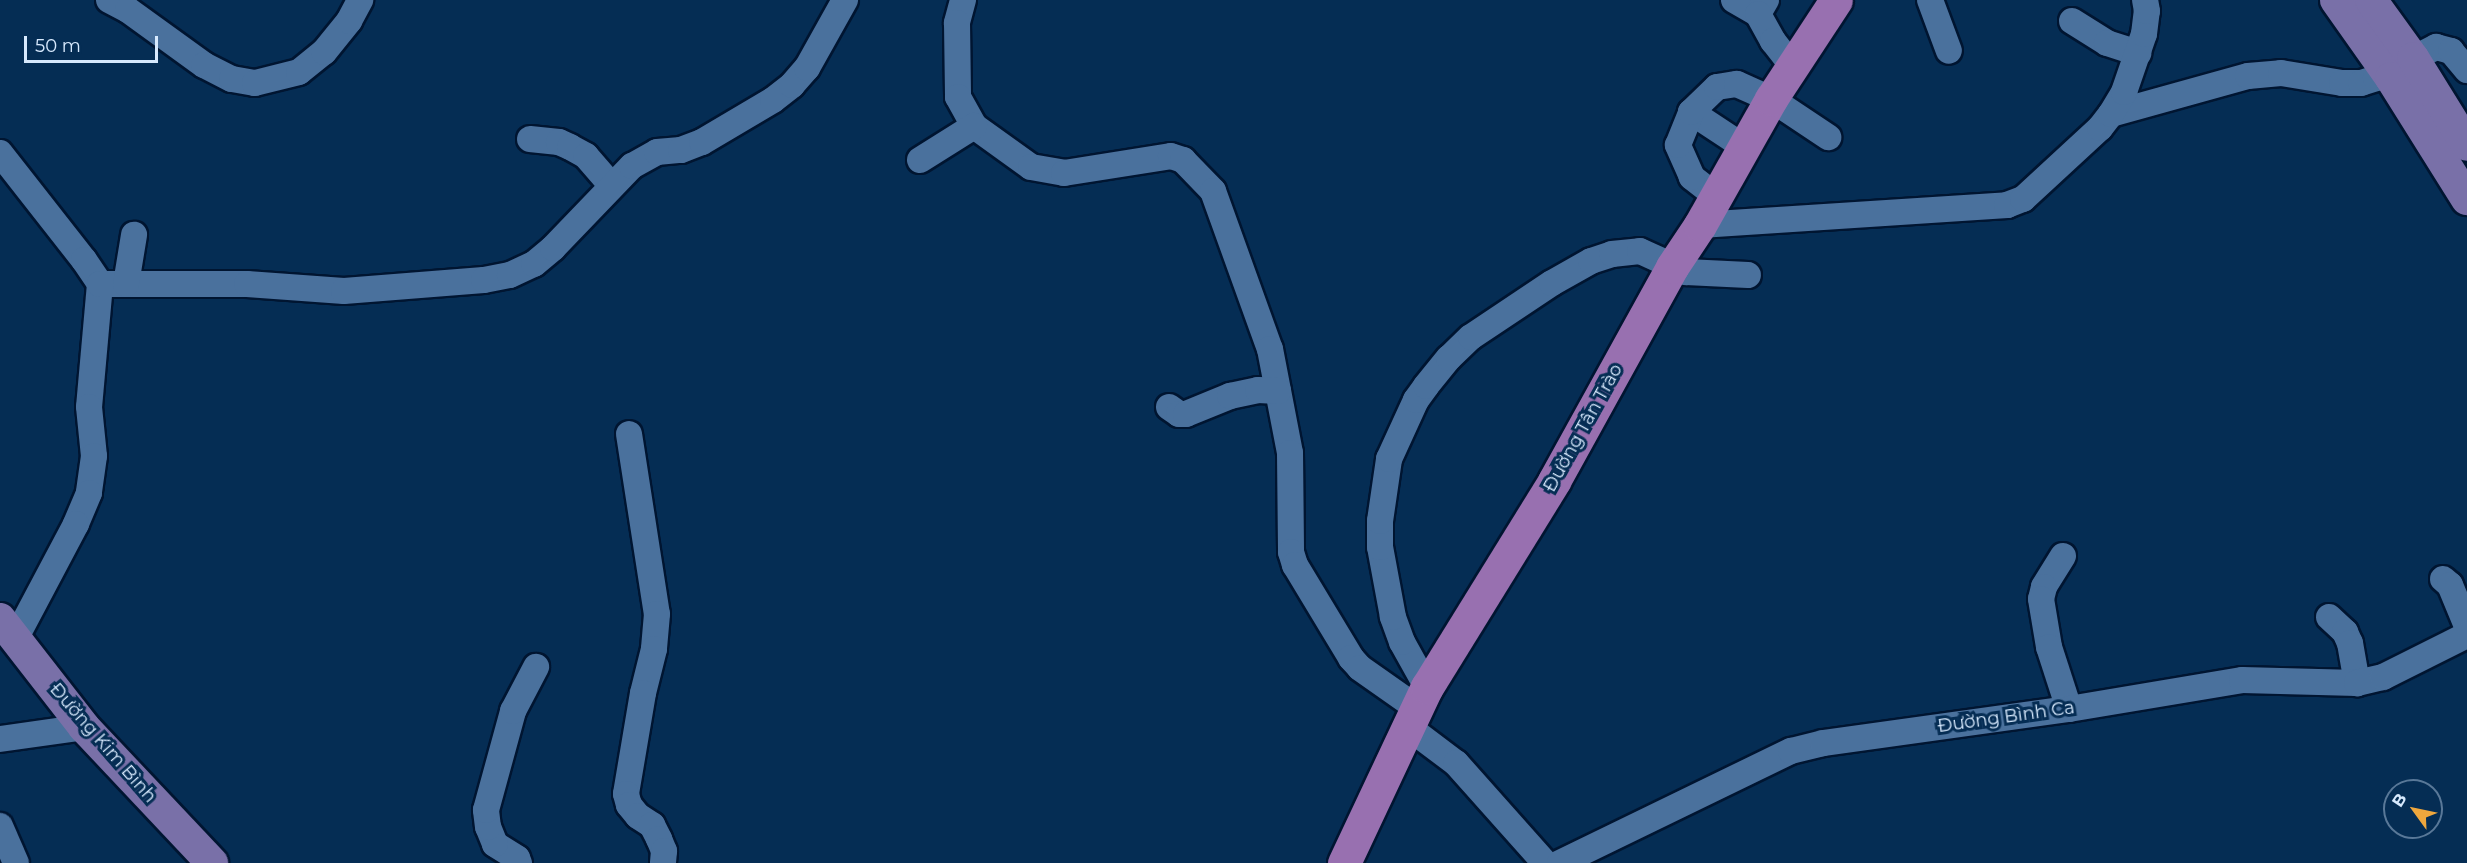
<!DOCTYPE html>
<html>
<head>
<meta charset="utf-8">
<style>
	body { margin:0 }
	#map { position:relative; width:2467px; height:863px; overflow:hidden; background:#052d54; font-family:Montserrat,sans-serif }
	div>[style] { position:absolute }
	.roads { filter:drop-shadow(2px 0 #001531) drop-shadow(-2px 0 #001531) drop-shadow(0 2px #001531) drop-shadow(0 -2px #001531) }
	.minor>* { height:26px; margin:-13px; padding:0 13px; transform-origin:13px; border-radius:13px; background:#4a719d }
	.major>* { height:32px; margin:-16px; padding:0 16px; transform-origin:16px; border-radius:16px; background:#7970a8 }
	.highway>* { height:33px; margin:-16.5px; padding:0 16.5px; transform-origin:16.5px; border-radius:16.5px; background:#9870b0 }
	span { translate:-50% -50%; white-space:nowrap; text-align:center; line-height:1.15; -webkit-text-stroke:6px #052d54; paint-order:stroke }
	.street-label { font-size:18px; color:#d7e9fd }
	.north { position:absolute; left:2383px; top:779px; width:60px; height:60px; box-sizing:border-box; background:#052d54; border:2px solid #597898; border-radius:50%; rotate:303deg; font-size:16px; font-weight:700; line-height:24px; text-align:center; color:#d7e9fd }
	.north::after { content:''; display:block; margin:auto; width:21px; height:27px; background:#efa73d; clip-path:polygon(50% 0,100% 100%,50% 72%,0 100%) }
	.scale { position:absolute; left:24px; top:36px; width:134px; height:27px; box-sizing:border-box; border:3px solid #d7e9fd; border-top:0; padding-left:8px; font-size:18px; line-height:21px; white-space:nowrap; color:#d7e9fd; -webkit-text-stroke:4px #052d54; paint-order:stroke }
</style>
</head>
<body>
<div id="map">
	<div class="roads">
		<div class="minor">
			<i style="left:109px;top:0;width:21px;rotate:28deg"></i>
			<i style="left:128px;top:10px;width:94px;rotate:35.9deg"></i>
			<i style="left:204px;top:65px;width:31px;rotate:27deg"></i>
			<i style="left:232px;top:79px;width:23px;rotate:10deg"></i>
			<i style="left:255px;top:83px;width:45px;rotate:-14deg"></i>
			<i style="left:299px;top:72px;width:32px;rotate:-39deg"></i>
			<i style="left:324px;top:52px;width:40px;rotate:-51deg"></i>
			<i style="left:349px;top:21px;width:24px;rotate:-62deg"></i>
			<i style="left:963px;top:0;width:24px;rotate:105deg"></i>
			<i style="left:957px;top:23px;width:74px;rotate:89.2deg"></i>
			<i style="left:958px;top:97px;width:33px;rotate:61deg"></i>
			<i style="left:974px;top:126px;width:70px;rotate:35.7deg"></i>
			<i style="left:1031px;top:167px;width:34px;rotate:10deg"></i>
			<i style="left:1064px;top:173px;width:108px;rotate:-9deg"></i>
			<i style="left:1171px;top:156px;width:13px;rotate:18deg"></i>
			<i style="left:1183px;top:160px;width:43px;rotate:45.9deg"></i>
			<i style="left:1213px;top:191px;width:168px;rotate:70.2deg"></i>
			<i style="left:1270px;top:349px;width:106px;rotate:79.1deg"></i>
			<i style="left:1290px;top:453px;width:99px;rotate:89.4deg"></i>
			<i style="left:1291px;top:552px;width:14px;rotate:73deg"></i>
			<i style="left:1295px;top:565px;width:109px;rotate:58.9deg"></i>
			<i style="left:1351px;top:658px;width:13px;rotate:48deg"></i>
			<i style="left:1360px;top:668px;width:70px;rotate:35.1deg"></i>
			<i style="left:1734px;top:0;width:28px;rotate:30deg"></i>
			<i style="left:1766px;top:0;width:16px;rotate:120deg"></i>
			<i style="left:1758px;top:14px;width:31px;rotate:61deg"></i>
			<i style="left:1773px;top:41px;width:31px;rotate:52deg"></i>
			<i style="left:1930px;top:0;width:54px;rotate:69.6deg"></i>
			<i style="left:2072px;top:21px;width:41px;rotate:32.2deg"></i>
			<i style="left:2107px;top:43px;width:33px;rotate:18deg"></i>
			<i style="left:1691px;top:112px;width:64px;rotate:33.4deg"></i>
			<i style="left:2111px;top:114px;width:142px;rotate:-15.5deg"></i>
			<i style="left:2248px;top:76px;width:33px;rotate:-5deg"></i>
			<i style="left:2281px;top:73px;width:62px;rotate:9.3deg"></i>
			<i style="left:2342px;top:83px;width:19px"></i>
			<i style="left:2361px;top:83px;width:16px;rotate:-18deg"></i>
			<i style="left:2376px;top:78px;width:68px;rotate:-27.3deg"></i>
			<i style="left:2436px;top:47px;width:16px;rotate:15deg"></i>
			<i style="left:2451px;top:51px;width:25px;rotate:50deg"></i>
			<i style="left:530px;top:139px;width:29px;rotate:6deg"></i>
			<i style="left:559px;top:142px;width:12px;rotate:24deg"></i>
			<i style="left:570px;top:147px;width:18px;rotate:29deg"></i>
			<i style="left:586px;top:156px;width:38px;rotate:49deg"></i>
			<i style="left:0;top:153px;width:136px;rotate:51.9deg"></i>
			<i style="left:84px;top:260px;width:29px;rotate:56deg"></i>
			<i style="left:100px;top:284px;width:123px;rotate:95.1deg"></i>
			<i style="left:89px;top:407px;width:49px;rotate:84.2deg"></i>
			<i style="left:94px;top:456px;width:37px;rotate:98deg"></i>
			<i style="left:89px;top:493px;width:34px;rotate:113deg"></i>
			<i style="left:76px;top:524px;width:130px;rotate:117.9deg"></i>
			<i style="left:920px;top:160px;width:64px;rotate:-32.2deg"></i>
			<i style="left:1716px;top:196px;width:31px;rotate:-142deg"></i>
			<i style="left:1692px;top:177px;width:35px;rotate:-114deg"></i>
			<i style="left:1678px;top:145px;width:35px;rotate:-68deg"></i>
			<i style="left:1691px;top:112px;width:36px;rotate:-44deg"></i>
			<i style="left:1717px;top:87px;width:20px;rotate:-9deg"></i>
			<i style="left:1737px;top:84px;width:37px;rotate:24deg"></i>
			<i style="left:1771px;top:99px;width:69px;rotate:33.7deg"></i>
			<i style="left:1700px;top:225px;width:308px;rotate:-3.7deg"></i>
			<i style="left:2007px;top:205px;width:17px;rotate:-21deg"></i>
			<i style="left:2023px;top:199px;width:105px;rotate:-42.7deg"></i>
			<i style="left:2100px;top:128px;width:18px;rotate:-52deg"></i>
			<i style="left:2111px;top:114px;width:26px;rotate:-59deg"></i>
			<i style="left:2124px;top:92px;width:61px;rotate:-71deg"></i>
			<i style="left:2144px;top:34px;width:23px;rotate:-83deg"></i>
			<i style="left:2147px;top:11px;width:11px;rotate:-100deg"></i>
			<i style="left:100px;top:284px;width:147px"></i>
			<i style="left:247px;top:284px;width:97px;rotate:4.1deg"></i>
			<i style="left:344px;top:291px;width:140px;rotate:-4.5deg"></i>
			<i style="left:484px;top:280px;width:26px;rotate:-11deg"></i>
			<i style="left:510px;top:275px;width:26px;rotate:-25deg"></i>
			<i style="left:534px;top:264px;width:25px;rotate:-40deg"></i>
			<i style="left:553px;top:248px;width:114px;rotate:-46.1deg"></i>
			<i style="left:632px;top:166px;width:29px;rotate:-29deg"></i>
			<i style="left:657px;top:152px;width:24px;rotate:-5deg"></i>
			<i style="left:681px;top:150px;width:22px;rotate:-21deg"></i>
			<i style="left:702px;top:142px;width:82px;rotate:-30.6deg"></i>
			<i style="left:773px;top:100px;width:24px;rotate:-38deg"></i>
			<i style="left:792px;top:85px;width:23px;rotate:-49deg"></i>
			<i style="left:807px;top:68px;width:78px;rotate:-60.8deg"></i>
			<i style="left:126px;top:284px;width:50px;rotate:-80.7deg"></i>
			<i style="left:1169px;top:407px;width:12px;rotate:35deg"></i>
			<i style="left:1179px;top:414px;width:7px"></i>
			<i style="left:1186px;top:414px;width:48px;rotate:-22.2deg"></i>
			<i style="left:1230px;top:396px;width:29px;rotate:-12deg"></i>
			<i style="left:1258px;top:390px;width:20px;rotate:3deg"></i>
			<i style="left:629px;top:434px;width:182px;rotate:81.2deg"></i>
			<i style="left:657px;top:614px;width:35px;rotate:95deg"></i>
			<i style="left:654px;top:649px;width:45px;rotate:104deg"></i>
			<i style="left:643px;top:693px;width:102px;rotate:99.6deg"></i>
			<i style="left:626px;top:794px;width:11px;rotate:75deg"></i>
			<i style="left:629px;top:805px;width:14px;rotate:51deg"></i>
			<i style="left:638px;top:816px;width:17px;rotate:33deg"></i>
			<i style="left:652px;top:825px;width:16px;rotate:63deg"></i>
			<i style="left:659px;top:839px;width:13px;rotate:67deg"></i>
			<i style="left:664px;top:851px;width:12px;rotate:95deg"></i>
			<i style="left:2063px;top:556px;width:36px;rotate:122deg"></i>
			<i style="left:2044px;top:587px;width:12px;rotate:104deg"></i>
			<i style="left:2041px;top:599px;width:49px;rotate:80.5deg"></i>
			<i style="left:2049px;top:647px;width:65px;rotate:72.1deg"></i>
			<i style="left:2443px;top:579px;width:9px;rotate:41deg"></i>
			<i style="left:2450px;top:585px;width:44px;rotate:67.5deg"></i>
			<i style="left:2329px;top:617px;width:22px;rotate:43deg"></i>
			<i style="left:2345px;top:632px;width:12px;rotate:66deg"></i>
			<i style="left:2350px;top:643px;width:41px;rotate:80.1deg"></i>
			<i style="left:1427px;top:687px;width:51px;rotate:-119.1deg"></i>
			<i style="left:1402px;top:642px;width:27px;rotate:-110deg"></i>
			<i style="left:1393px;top:617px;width:71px;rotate:-100.5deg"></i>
			<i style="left:1380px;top:547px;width:26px;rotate:-90deg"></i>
			<i style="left:1380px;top:521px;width:63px;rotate:-81.7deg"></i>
			<i style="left:1389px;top:459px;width:65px;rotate:-65.4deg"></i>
			<i style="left:1416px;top:400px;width:17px;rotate:-54deg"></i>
			<i style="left:1426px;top:386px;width:36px;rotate:-51deg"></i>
			<i style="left:1449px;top:358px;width:30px;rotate:-44deg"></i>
			<i style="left:1471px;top:337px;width:97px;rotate:-33.7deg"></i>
			<i style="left:1552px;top:283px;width:45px;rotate:-29.4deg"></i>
			<i style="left:1591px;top:261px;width:22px;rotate:-18deg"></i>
			<i style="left:1612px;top:254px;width:28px;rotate:-6deg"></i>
			<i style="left:1640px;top:251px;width:51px;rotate:24.5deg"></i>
			<i style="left:1686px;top:272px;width:62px;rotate:2.8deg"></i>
			<i style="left:1408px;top:727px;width:60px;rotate:36.9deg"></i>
			<i style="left:1456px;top:763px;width:134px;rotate:48.3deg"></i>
			<i style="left:0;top:739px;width:85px;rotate:-8.1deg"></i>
			<i style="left:0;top:826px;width:40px;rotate:66.6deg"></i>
			<i style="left:519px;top:863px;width:5px;rotate:-112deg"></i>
			<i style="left:517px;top:858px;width:26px;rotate:-148deg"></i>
			<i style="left:495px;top:844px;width:18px;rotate:-112deg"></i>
			<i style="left:488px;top:827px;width:17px;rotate:-97deg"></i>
			<i style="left:486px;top:810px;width:103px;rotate:-74.7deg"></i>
			<i style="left:513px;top:711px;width:50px;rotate:-62.4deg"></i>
			<i style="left:1560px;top:863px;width:257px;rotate:-25.9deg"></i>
			<i style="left:1791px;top:751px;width:33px;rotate:-14deg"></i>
			<i style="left:1823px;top:743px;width:248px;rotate:-7.9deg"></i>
			<i style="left:2069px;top:709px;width:175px;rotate:-9.5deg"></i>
			<i style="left:2242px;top:680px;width:115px;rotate:1.5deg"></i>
			<i style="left:2357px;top:683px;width:27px;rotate:-13deg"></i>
			<i style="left:2383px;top:677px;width:94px;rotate:-26.6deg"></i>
		</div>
		<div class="major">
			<i style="left:2336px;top:0;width:95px;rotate:54.8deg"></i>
			<i style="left:2391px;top:78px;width:143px;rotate:57.9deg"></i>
			<i style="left:2371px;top:0;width:72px;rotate:54.1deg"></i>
			<i style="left:2413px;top:58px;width:102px;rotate:58.2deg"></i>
			<i style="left:0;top:619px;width:137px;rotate:52.1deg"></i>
			<i style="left:84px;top:727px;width:187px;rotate:46.7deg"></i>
		</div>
		<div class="highway">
			<i style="left:1344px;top:863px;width:195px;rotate:-64.8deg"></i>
			<i style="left:1427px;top:687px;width:242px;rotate:-58.3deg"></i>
			<i style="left:1554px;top:481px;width:244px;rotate:-61.1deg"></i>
			<i style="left:1672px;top:267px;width:50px;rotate:-56.3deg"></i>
			<i style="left:1700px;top:225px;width:145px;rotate:-60.6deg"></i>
			<i style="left:1771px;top:99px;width:118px;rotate:-56.7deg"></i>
		</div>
	</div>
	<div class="street-label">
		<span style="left:1583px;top:428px;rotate:-61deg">Đường Tân Trào</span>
		<span style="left:2006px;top:717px;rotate:-8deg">Đường Bình Ca</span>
		<span style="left:103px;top:743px;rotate:49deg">Đường Kim Bình</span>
	</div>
	<div class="north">B</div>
	<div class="scale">50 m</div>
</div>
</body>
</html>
